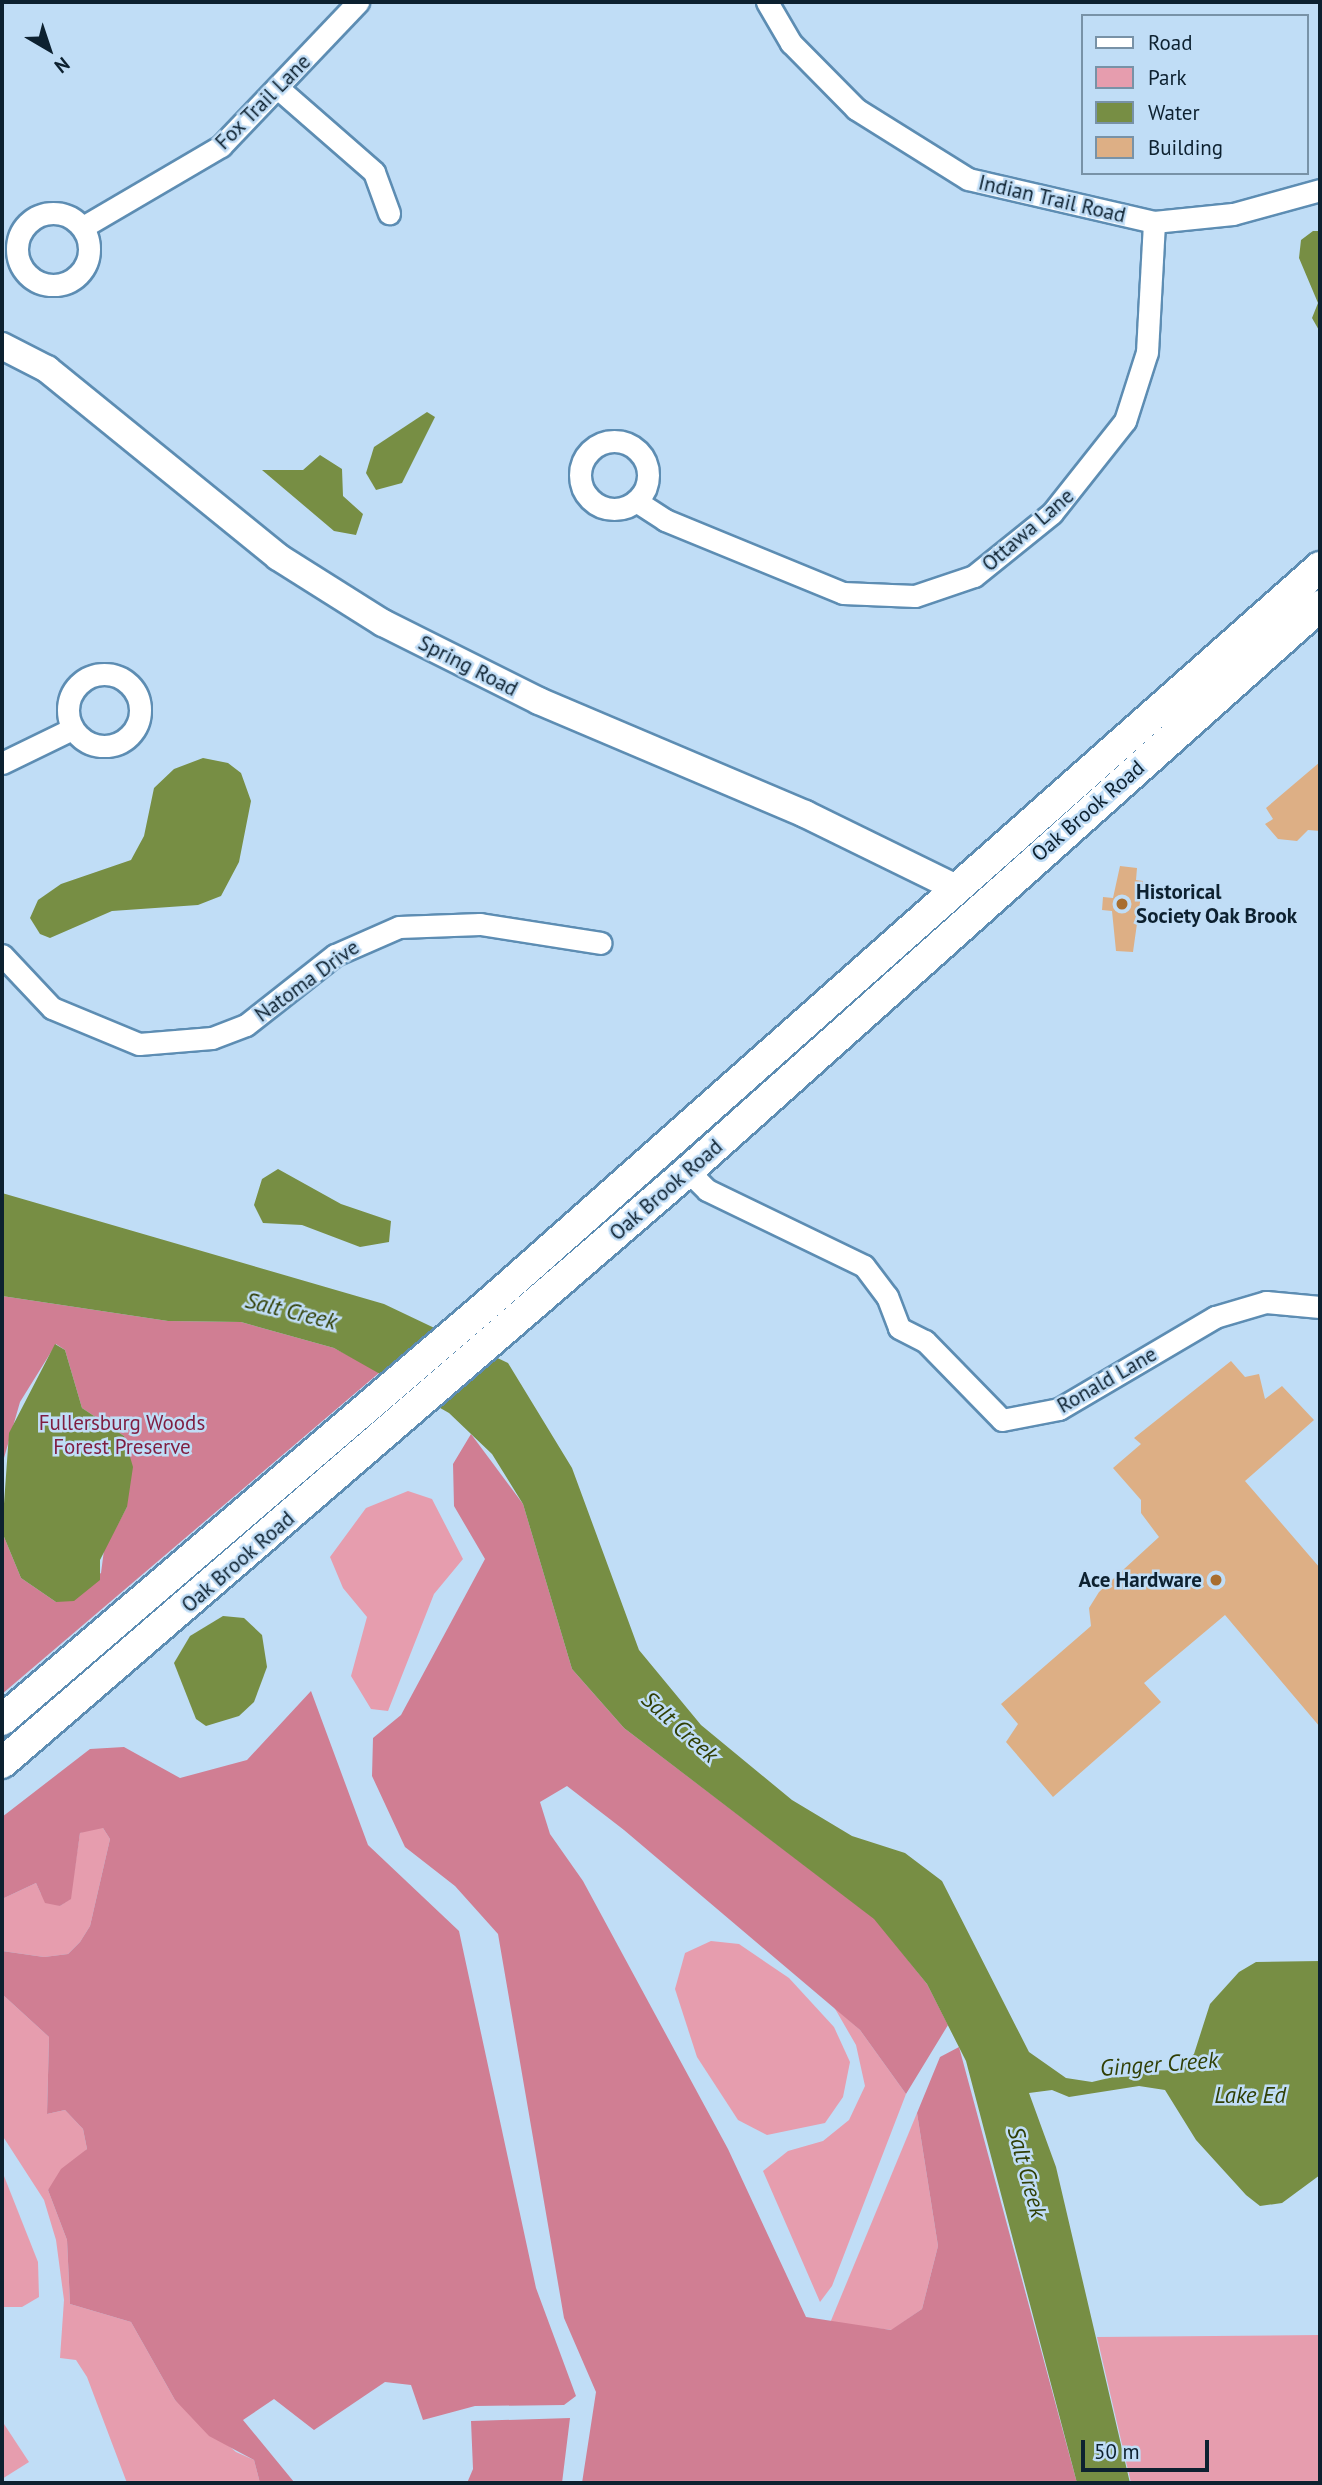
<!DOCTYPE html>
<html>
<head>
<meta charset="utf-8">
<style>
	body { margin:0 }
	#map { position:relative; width:1322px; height:2485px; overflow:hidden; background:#c0ddf6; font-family:"PT Sans",sans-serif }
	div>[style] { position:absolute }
	.green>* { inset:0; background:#e69dae }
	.forest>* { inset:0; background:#d07e93 }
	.water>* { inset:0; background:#778e44 }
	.building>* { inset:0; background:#ddaf85 }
	.roads { filter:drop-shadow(2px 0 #5d8db3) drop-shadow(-2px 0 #5d8db3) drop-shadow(0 2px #5d8db3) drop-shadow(0 -2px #5d8db3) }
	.minor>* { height:21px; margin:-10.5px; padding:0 10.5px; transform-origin:10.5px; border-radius:10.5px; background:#fff }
	.minor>.ring { margin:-10.5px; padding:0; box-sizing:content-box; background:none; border:21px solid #fff; border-radius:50% }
	.tertiary>* { height:26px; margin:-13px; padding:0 13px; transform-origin:13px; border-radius:13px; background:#fff }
	.secondary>* { height:30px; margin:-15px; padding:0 15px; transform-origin:15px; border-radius:15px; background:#fff }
	.dots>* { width:19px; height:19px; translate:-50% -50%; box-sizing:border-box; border:4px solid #c0ddf6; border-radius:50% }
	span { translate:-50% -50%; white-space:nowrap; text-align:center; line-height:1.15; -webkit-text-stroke:5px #c0ddf6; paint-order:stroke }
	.street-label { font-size:21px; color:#0d2130 }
	.poi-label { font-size:21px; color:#0d2130; font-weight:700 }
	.left { translate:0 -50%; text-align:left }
	.right { translate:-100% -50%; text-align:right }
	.park-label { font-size:21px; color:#7f1d40 }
	.water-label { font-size:23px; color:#303f05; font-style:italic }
	.frame { position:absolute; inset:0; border:4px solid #0d2130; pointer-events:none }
	.legend { position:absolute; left:1081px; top:14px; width:228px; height:161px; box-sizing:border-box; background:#c0ddf6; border:2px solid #7892a7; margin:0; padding:9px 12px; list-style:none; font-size:21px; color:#0d2130 }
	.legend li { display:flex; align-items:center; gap:14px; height:35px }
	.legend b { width:35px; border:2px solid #7892a7 }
	.north { position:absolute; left:14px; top:14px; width:70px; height:70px; -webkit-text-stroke:5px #c0ddf6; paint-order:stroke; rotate:141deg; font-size:19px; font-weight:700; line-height:28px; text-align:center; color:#0d2130 }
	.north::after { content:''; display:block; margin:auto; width:24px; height:32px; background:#0d2130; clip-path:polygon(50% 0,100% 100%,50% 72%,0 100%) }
	.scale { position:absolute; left:1081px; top:2440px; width:128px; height:32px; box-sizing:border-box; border:4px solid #0d2130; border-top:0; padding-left:9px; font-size:21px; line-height:24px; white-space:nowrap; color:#0d2130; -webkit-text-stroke:5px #c0ddf6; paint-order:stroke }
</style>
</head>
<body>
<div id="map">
	<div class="green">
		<i style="clip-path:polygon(408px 1491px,432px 1499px,463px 1559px,434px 1594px,388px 1711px,371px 1709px,351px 1676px,367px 1617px,343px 1588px,330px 1557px,366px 1508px)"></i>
		<i style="clip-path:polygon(91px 1828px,103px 1828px,110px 1839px,90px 1926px,80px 1942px,68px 1954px,44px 1957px,2px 1951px,2px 1899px,36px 1883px,41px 1894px,60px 1906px,70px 1899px,80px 1833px)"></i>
		<i style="clip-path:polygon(711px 1941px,739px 1944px,789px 1978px,834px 2027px,850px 2062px,843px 2097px,825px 2123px,767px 2135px,738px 2120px,697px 2057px,675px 1989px,685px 1953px)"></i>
		<i style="clip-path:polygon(2px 1994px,49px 2037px,47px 2114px,65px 2110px,83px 2129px,87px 2149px,48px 2190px,67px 2240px,70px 2304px,131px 2322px,175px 2400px,236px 2452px,254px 2460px,260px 2483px,127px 2483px,87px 2377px,76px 2360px,60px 2358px,64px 2300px,56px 2240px,44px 2200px,2px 2135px)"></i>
		<i style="clip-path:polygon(834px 2007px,860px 2030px,906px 2094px,832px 2286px,820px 2302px,763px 2171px,788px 2151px,823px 2141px,849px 2120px,865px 2086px,856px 2045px)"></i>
		<i style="clip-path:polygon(917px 2113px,938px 2246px,922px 2309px,892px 2330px,830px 2323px)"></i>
		<i style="clip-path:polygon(2px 2171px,38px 2262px,39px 2297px,22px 2307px,2px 2307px)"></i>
		<i style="clip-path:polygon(1320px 2335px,1320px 2483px,1131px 2483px,1097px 2337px)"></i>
		<i style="clip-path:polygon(2px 2421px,29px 2462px,2px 2479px)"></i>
	</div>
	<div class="forest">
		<i style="clip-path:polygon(2px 1296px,168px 1321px,241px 1322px,334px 1348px,380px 1372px,2px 1694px,2px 1532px,21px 1578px,56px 1602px,101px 1573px,104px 1550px,127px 1507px,124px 1436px,82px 1408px,65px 1350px,56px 1344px,20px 1402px,2px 1465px)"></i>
		<i style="clip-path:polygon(471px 1434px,523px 1504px,572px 1669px,624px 1728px,875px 1919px,927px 1984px,948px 2025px,906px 2094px,860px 2030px,624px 1830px,567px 1786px,540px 1802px,550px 1834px,583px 1881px,728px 2149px,806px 2317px,891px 2330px,922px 2309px,938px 2246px,917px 2113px,940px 2057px,959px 2047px,1077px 2483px,582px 2483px,596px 2392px,564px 2318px,498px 1934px,455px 1886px,405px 1847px,372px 1776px,373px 1738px,401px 1715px,485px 1559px,454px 1506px,453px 1464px)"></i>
		<i style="clip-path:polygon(311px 1691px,368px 1845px,459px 1931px,536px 2288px,576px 2396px,564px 2405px,475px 2406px,423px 2420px,411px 2385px,385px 2382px,314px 2430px,274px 2399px,243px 2420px,294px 2482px,260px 2483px,254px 2460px,209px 2436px,175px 2400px,131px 2322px,70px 2304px,67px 2240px,48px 2190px,61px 2169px,87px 2149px,83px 2129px,65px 2110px,47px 2114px,49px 2037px,2px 1994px,2px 1951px,44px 1957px,68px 1954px,80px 1942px,90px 1926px,110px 1839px,103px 1828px,80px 1833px,71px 1899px,60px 1906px,45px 1903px,36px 1883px,2px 1899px,2px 1817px,90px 1749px,124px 1747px,180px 1778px,247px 1760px)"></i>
		<i style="clip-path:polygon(570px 2418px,562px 2483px,467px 2483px,473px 2469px,471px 2421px)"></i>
	</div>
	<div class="water">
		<i style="clip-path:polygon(1313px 231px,1320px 231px,1320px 332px,1312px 318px,1318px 303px,1299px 258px,1301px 240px)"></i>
		<i style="clip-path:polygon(427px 412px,435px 417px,402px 483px,376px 490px,366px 473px,374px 447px)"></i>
		<i style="clip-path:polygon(320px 455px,342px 469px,343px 496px,363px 514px,356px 535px,334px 531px,262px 470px,303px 470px)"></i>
		<i style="clip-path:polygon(203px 758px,228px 763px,241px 773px,251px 801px,239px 862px,221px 896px,198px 905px,112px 911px,50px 938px,40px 934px,30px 918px,38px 900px,61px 884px,131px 860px,144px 836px,154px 788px,174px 769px)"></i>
		<i style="clip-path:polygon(278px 1169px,341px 1204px,391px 1221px,389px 1242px,360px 1247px,302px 1225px,263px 1223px,254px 1205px,262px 1179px)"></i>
		<i style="clip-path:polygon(2px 1193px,384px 1304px,508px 1363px,572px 1468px,639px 1650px,701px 1725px,792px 1800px,852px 1836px,905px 1853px,942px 1881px,1029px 2052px,1066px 2078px,1092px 2082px,1138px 2071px,1177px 2070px,1194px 2054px,1210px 2004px,1239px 1972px,1256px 1962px,1320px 1961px,1320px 2175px,1282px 2203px,1260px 2206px,1246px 2195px,1196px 2140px,1165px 2090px,1139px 2086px,1069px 2097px,1052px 2090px,1029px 2093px,1056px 2167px,1130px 2483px,1077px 2483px,966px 2061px,927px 1984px,874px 1919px,624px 1728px,572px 1669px,523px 1504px,492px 1454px,449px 1413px,334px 1348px,241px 1322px,168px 1321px,2px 1296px)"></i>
		<i style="clip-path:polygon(55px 1344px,65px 1350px,82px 1408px,124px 1436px,133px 1467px,127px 1507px,100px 1560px,100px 1580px,74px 1601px,56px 1602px,21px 1578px,2px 1532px,9px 1433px)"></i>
		<i style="clip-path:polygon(223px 1616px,244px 1618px,262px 1635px,267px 1667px,254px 1702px,239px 1716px,206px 1726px,196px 1719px,174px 1663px,190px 1636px)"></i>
	</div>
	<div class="building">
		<i style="clip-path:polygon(1320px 762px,1320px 831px,1308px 830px,1297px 841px,1278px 839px,1265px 824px,1273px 819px,1266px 808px)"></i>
		<i style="clip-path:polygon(1120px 866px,1137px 868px,1136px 880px,1143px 881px,1133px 952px,1116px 951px,1112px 911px,1102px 910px,1103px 897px,1113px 898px)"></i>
		<i style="clip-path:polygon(1231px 1361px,1245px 1377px,1259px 1374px,1265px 1399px,1282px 1386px,1314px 1420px,1245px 1481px,1320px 1568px,1320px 1727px,1225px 1615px,1144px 1683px,1161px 1702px,1053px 1797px,1006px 1742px,1018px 1724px,1001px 1704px,1091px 1626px,1089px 1608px,1099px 1592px,1159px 1537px,1141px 1513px,1141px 1500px,1113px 1468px,1141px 1444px,1134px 1438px)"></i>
	</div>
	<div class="roads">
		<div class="minor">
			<i style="left:767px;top:2px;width:48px;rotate:59.7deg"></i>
			<i style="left:791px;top:43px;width:93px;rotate:45.4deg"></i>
			<i style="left:856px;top:109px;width:132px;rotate:32deg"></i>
			<i style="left:968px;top:179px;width:191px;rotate:13deg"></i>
			<i style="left:1154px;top:222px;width:79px;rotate:-5.8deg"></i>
			<i style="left:1233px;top:214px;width:90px;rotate:-15.4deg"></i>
			<i style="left:279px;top:89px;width:126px;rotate:41.1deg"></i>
			<i style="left:374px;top:172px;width:44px;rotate:69.9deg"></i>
			<i class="ring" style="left:17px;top:213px;width:51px;height:51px"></i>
			<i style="left:83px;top:227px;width:160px;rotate:-30.4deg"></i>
			<i style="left:221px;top:146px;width:199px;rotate:-46.4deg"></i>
			<i class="ring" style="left:580px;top:441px;width:47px;height:47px"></i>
			<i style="left:636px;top:501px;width:35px;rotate:33deg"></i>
			<i style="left:665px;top:520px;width:192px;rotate:22.3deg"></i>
			<i style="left:843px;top:593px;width:72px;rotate:2.4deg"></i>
			<i style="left:915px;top:596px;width:62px;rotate:-18.7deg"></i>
			<i style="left:974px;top:576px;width:100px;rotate:-38.9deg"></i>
			<i style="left:1052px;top:513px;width:117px;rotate:-51.6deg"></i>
			<i style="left:1125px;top:421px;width:72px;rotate:-72.3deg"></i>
			<i style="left:1147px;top:352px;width:130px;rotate:-86.9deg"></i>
			<i class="ring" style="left:68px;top:674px;width:51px;height:51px"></i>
			<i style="left:2px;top:763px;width:76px;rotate:-25.9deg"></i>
			<i style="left:2px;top:955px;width:73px;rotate:46.7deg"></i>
			<i style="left:52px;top:1008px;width:94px;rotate:22.5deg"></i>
			<i style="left:139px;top:1044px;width:73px;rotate:-4.7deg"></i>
			<i style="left:212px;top:1038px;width:36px;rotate:-21deg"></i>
			<i style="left:246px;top:1025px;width:113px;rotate:-38.2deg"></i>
			<i style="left:335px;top:955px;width:70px;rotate:-23.6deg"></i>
			<i style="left:399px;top:927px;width:81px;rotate:-2.1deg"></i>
			<i style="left:480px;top:924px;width:122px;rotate:8.9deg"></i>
			<i style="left:688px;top:1171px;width:27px;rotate:45deg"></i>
			<i style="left:707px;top:1190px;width:174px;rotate:25.8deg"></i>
			<i style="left:864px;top:1266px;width:38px;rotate:53deg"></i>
			<i style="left:887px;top:1296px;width:34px;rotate:69deg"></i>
			<i style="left:899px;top:1328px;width:29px;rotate:27deg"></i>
			<i style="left:925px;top:1341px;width:110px;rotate:45.7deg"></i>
			<i style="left:1002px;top:1420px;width:58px;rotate:-10.9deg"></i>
			<i style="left:1059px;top:1409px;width:181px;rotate:-30.5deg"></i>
			<i style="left:1215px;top:1317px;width:53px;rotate:-16.4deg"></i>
			<i style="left:1266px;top:1302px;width:54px;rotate:5.3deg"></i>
		</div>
		<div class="tertiary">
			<i style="left:2px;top:346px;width:51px;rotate:27.1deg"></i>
			<i style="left:47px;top:369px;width:298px;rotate:39.1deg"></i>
			<i style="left:278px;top:557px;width:124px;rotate:32.2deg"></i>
			<i style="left:383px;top:623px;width:174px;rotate:26.6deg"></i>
			<i style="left:539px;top:701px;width:289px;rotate:23deg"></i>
			<i style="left:805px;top:814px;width:170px;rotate:26.1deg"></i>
		</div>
		<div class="secondary">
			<i style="left:2px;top:1720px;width:641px;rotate:-40.57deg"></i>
			<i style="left:489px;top:1303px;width:1110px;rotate:-41.53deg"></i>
			<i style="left:2px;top:1763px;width:906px;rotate:-40.79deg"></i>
			<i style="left:688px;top:1171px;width:848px;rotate:-41.8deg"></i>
		</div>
	</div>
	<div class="dots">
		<i style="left:1122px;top:904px;background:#a96e2f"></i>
		<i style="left:1216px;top:1580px;background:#a96e2f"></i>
	</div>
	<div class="street-label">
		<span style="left:263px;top:102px;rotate:-45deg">Fox Trail Lane</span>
		<span style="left:1052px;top:199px;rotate:13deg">Indian Trail Road</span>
		<span style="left:1028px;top:530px;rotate:-41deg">Ottawa Lane</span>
		<span style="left:468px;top:666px;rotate:27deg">Spring Road</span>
		<span style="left:1088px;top:811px;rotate:-41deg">Oak Brook Road</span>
		<span style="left:307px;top:981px;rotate:-36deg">Natoma Drive</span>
		<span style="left:666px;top:1190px;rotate:-41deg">Oak Brook Road</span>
		<span style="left:1107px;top:1380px;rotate:-30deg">Ronald Lane</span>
		<span style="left:238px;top:1562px;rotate:-41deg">Oak Brook Road</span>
	</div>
	<div class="poi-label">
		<span class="left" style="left:1136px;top:904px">Historical<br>Society Oak Brook</span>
		<span class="right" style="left:1202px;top:1580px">Ace Hardware</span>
	</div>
	<div class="park-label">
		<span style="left:122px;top:1435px">Fullersburg Woods<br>Forest Preserve</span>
	</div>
	<div class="water-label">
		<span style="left:291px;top:1311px;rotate:14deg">Salt Creek</span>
		<span style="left:680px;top:1727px;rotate:42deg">Salt Creek</span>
		<span style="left:1159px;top:2064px;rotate:-4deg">Ginger Creek</span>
		<span style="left:1250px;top:2095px">Lake Ed</span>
		<span style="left:1027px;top:2172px;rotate:75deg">Salt Creek</span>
	</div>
	<div class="frame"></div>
	<ul class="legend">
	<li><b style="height:9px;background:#fff"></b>Road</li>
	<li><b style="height:19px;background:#e69dae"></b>Park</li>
	<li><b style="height:19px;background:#778e44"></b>Water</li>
	<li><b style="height:19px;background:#ddaf85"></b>Building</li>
	</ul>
	<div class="north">N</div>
	<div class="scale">50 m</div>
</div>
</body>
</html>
